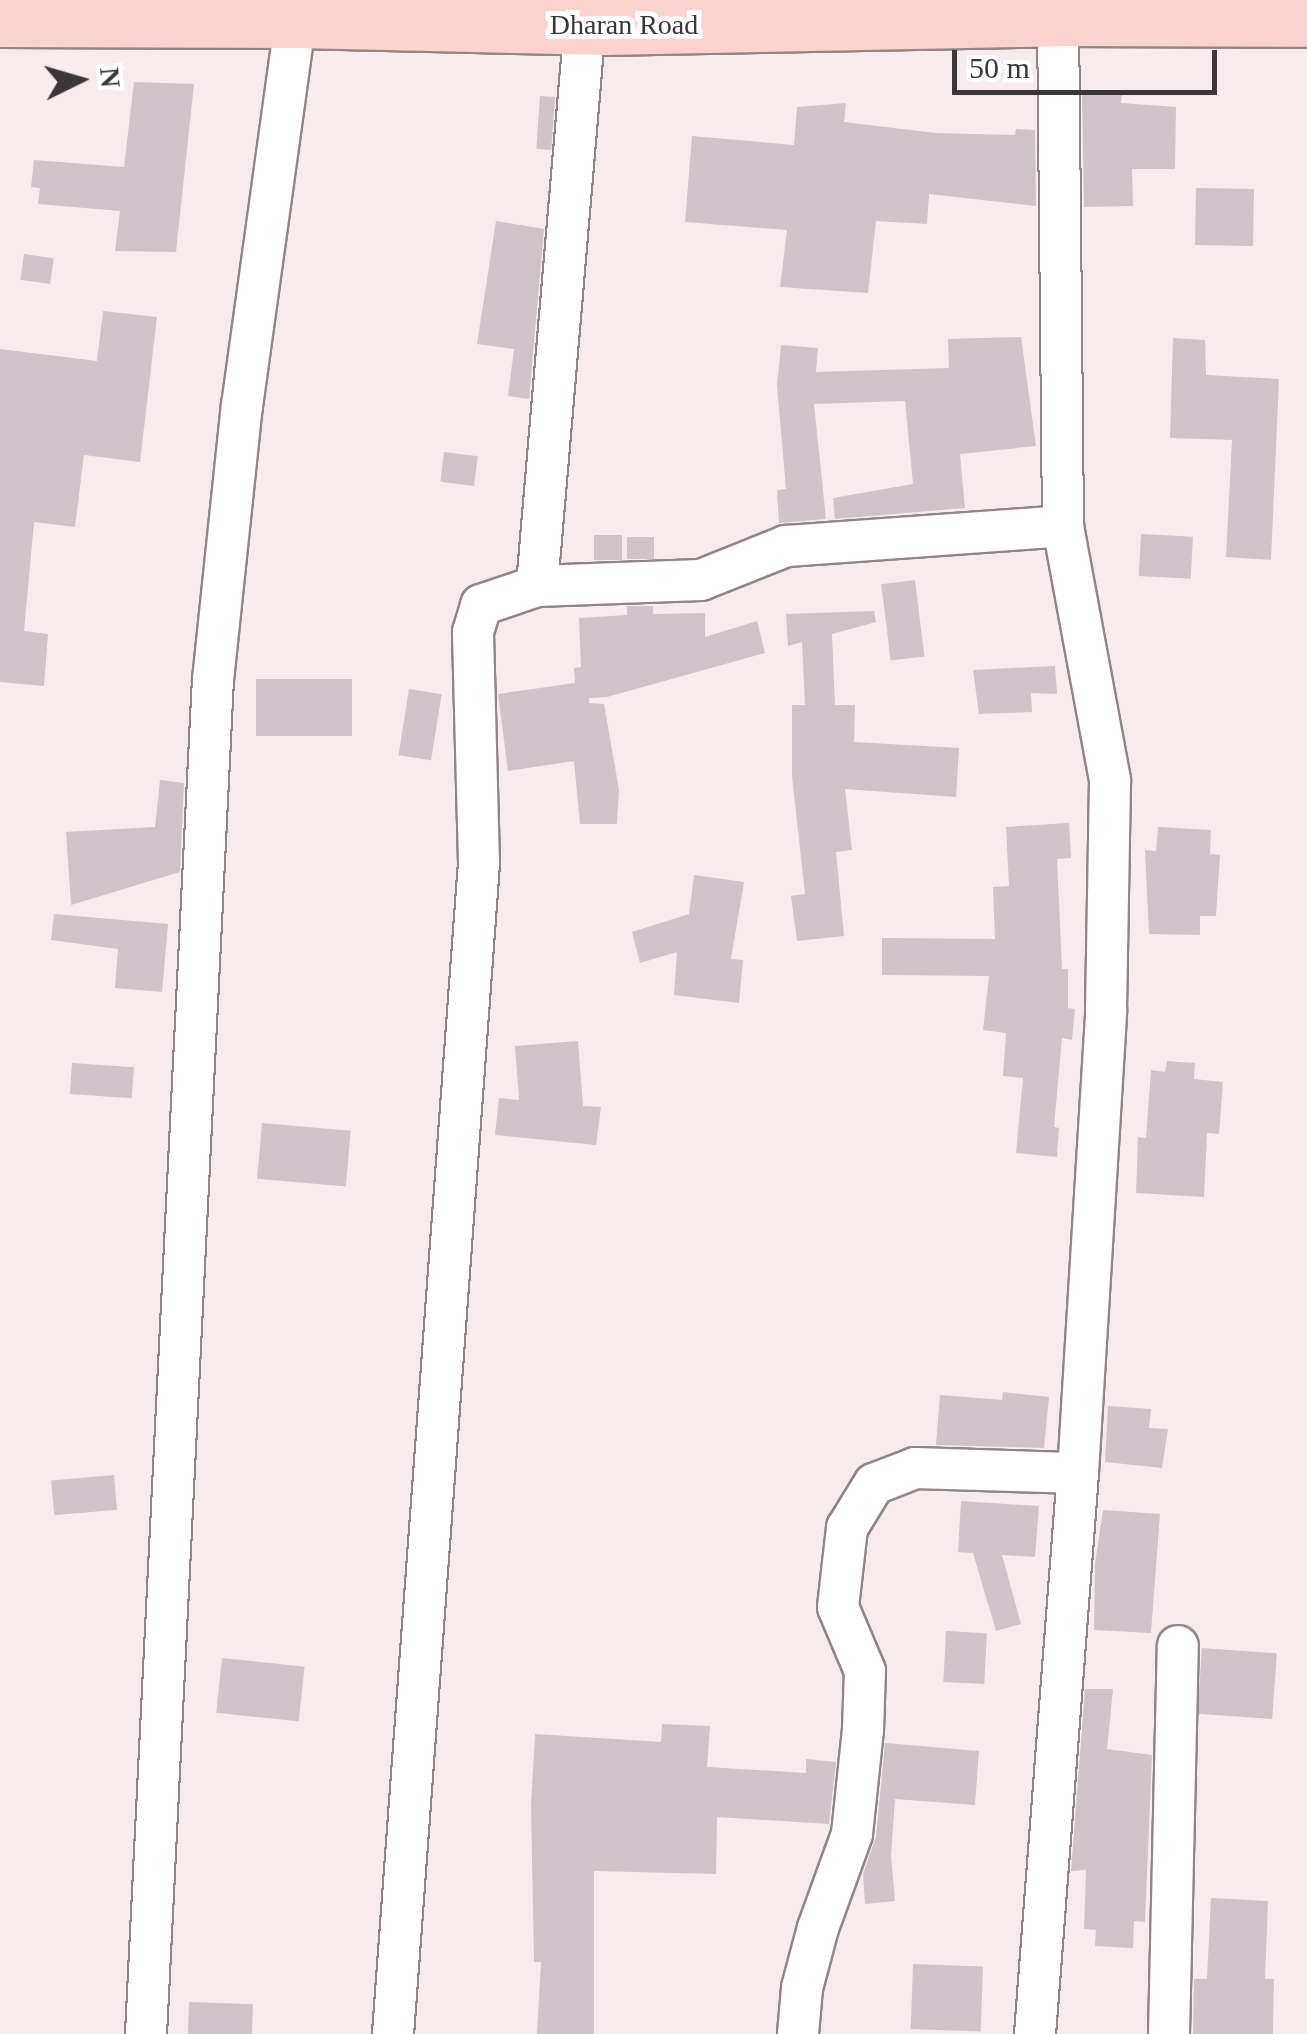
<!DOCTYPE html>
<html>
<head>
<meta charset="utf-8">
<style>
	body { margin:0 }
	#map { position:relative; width:1307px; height:2034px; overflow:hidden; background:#f8ebed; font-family:"Times New Roman",serif }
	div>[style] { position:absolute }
	.building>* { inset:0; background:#cec3c8; transform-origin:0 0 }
	.roads { filter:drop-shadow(2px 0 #908587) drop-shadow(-2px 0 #908587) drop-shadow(0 2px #908587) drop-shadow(0 -2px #908587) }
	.street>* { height:40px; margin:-20px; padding:0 20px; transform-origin:20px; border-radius:20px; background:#fff }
	.primary>* { height:55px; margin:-27.5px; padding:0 27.5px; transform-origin:27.5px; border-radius:27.5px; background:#fcd2ce }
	span { translate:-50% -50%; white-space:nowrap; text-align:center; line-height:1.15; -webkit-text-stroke:10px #fff; paint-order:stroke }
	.street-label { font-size:28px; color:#3b3637 }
	.north { position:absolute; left:30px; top:30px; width:100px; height:100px; -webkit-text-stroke:8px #fff; paint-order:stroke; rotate:85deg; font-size:28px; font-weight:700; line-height:40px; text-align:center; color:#3b3637 }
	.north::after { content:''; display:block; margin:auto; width:35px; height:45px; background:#3b3637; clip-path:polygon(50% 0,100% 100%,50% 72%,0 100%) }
	.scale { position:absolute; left:952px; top:50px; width:265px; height:45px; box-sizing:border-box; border:5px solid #3b3637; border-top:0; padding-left:12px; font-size:30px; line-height:35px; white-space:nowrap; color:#3b3637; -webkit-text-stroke:8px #fff; paint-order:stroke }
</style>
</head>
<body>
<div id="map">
	<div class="building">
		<i style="clip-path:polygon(134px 82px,194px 84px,176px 252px,115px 251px,120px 211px,38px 204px,40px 188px,31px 187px,34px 160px,124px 167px)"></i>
		<i style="clip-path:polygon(1082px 92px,1122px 92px,1121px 103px,1176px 107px,1175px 169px,1132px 169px,1133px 206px,1084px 207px)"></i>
		<i style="left:540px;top:96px;width:15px;height:53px;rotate:4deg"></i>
		<i style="clip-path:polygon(846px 103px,844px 122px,936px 133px,1015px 135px,1016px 129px,1035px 130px,1036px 206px,929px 194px,927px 224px,876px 221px,868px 293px,780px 287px,787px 230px,685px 222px,692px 136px,794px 145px,797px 107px)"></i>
		<i style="left:1196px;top:188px;width:58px;height:57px;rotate:1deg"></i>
		<i style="clip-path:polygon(496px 221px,544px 229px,529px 399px,508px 396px,514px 349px,477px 344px)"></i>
		<i style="left:24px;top:254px;width:30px;height:26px;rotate:8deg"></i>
		<i style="clip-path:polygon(103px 311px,157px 317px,140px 462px,84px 455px,75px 527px,34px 522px,24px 631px,48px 634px,44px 686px,0 682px,0 349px,97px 361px)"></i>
		<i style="clip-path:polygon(1021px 337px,1036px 446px,960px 454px,965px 508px,835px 519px,833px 498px,913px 484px,905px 401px,814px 404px,826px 519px,779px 523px,777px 490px,786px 489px,777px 386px,781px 345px,818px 348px,816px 372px,949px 368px,948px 339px)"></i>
		<i style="clip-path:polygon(1173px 338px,1205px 340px,1206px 375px,1279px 379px,1271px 560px,1226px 557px,1232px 440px,1170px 438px)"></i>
		<i style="left:444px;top:452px;width:34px;height:30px;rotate:7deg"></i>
		<i style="left:1141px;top:534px;width:52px;height:42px;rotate:3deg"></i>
		<i style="left:594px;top:535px;width:28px;height:25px"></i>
		<i style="left:627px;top:537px;width:27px;height:22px"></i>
		<i style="left:915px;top:580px;width:77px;height:34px;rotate:83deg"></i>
		<i style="clip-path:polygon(627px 606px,653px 606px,653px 614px,705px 613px,705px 637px,757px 621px,765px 653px,607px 697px,589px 698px,589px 703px,604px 704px,619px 790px,617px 824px,580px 824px,574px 761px,508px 771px,498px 694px,575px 683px,574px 668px,581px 667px,579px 618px,627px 615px)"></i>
		<i style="clip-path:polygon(874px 611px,876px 622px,832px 634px,835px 705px,855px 705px,854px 742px,959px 748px,956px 797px,845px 789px,852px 850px,836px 852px,844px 936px,797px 941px,791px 896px,805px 894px,792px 776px,792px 705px,805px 705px,802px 642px,788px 646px,786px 614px)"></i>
		<i style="clip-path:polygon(1055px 666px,1057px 694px,1031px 693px,1032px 712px,979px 714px,973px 670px)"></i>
		<i style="left:352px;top:679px;width:57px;height:96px;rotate:90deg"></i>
		<i style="left:409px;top:689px;width:33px;height:67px;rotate:9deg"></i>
		<i style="clip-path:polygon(160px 780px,184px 783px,180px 872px,71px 905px,66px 832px,155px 827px)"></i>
		<i style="clip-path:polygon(1069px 823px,1071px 858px,1057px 859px,1062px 969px,1068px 969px,1068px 1008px,1075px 1009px,1072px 1040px,1062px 1038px,1054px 1127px,1059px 1128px,1057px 1157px,1016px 1153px,1023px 1078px,1003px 1076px,1006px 1033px,983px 1030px,989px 976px,882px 975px,882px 938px,995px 939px,993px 887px,1009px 886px,1006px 827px)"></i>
		<i style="clip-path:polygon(1158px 827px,1211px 830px,1210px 854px,1220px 855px,1216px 916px,1200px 916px,1200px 935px,1149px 934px,1145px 850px,1156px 851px)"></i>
		<i style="clip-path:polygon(694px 875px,744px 882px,731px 959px,743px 960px,739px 1003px,674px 995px,677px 952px,640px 963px,632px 932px,689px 914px)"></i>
		<i style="clip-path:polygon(54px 914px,168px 924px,162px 992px,115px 988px,118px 949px,51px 940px)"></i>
		<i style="clip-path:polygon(578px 1041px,583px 1106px,601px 1107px,596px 1145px,495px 1135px,499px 1098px,519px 1100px,515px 1046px)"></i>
		<i style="clip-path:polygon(1167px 1061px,1195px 1063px,1194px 1079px,1223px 1082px,1219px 1134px,1207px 1133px,1204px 1197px,1136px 1193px,1138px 1137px,1146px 1138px,1151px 1070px,1165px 1072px)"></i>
		<i style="left:72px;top:1063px;width:62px;height:31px;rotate:4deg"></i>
		<i style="left:262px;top:1123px;width:89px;height:56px;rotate:5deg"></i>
		<i style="clip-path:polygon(1003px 1392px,1049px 1397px,1044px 1448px,936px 1445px,940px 1395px,1002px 1400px)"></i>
		<i style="clip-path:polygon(1108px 1406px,1151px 1409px,1149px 1428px,1168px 1429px,1162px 1468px,1105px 1462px)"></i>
		<i style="left:114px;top:1475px;width:35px;height:63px;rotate:85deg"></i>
		<i style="clip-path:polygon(961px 1501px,1039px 1506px,1035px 1557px,1002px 1555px,1021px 1624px,996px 1631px,973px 1553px,958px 1552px)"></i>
		<i style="clip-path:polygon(1103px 1510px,1160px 1514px,1151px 1633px,1094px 1630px,1095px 1564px)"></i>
		<i style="left:946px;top:1631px;width:41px;height:51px;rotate:3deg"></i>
		<i style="left:1202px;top:1648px;width:75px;height:66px;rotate:4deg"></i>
		<i style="left:222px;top:1658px;width:83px;height:55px;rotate:6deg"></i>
		<i style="clip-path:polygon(1085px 1689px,1113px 1689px,1107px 1749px,1152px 1755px,1145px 1922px,1134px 1921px,1133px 1948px,1095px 1946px,1096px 1930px,1084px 1929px,1086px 1870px,1071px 1871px)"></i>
		<i style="clip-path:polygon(662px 1724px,710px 1726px,707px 1767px,806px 1773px,806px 1759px,836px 1762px,829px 1824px,717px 1817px,716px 1874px,594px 1871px,594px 2034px,537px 2034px,541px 1962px,534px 1962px,531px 1805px,535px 1734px,661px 1742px)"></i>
		<i style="clip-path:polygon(885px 1743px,979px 1751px,975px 1805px,895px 1799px,891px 1855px,895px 1901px,865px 1904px,863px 1874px,876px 1837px)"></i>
		<i style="clip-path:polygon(1211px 1898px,1268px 1901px,1265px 1979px,1274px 1979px,1273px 2034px,1193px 2034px,1194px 1979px,1207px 1979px)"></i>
		<i style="left:913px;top:1964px;width:70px;height:65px;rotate:2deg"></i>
		<i style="left:189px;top:2002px;width:64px;height:32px;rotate:2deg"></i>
	</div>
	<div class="roads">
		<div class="street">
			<i style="left:537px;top:586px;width:588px;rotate:-85.12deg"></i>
			<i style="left:146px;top:2034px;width:1356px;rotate:-87.17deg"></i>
			<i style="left:213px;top:680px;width:276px;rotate:-84deg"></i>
			<i style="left:242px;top:406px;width:410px;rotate:-82.1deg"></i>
			<i style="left:393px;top:2034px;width:1174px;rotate:-85.8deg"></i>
			<i style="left:479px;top:863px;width:231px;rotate:-91.5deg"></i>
			<i style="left:473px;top:632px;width:28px;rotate:-73deg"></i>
			<i style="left:481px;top:605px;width:59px;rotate:-18.7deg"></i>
			<i style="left:537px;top:586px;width:164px;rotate:-2.1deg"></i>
			<i style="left:701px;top:580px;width:92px;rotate:-21.8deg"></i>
			<i style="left:786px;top:546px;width:278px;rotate:-4.1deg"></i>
			<i style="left:798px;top:2034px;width:46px;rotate:-85deg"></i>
			<i style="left:802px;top:1988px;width:62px;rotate:-75.1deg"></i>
			<i style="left:818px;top:1928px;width:100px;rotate:-70.1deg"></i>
			<i style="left:852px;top:1834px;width:105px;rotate:-84deg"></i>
			<i style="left:863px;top:1730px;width:59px;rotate:-88.1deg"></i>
			<i style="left:865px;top:1671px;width:69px;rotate:-112.9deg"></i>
			<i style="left:838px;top:1607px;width:80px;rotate:-83.5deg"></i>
			<i style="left:847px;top:1528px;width:52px;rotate:-58.5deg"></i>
			<i style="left:874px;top:1484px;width:44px;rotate:-21.3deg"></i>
			<i style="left:915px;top:1468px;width:163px;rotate:1.8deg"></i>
			<i style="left:1035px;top:2034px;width:563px;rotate:-85.62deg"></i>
			<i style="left:1078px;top:1473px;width:464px;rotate:-86.5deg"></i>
			<i style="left:1106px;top:1010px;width:230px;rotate:-89deg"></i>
			<i style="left:1110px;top:780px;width:258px;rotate:-100.5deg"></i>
			<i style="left:1063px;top:526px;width:508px;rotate:-90.56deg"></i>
			<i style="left:1169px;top:2034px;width:388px;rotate:-88.7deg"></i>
		</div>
		<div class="primary">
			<i style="left:0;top:19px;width:296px;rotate:0.2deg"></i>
			<i style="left:296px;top:20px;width:308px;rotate:1.3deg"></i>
			<i style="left:604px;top:27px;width:454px;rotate:-1.1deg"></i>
			<i style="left:1058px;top:18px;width:249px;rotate:0.2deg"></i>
		</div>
	</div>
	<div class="street-label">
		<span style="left:624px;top:25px">Dharan Road</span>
	</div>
	<div class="north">N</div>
	<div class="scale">50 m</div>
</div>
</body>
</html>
